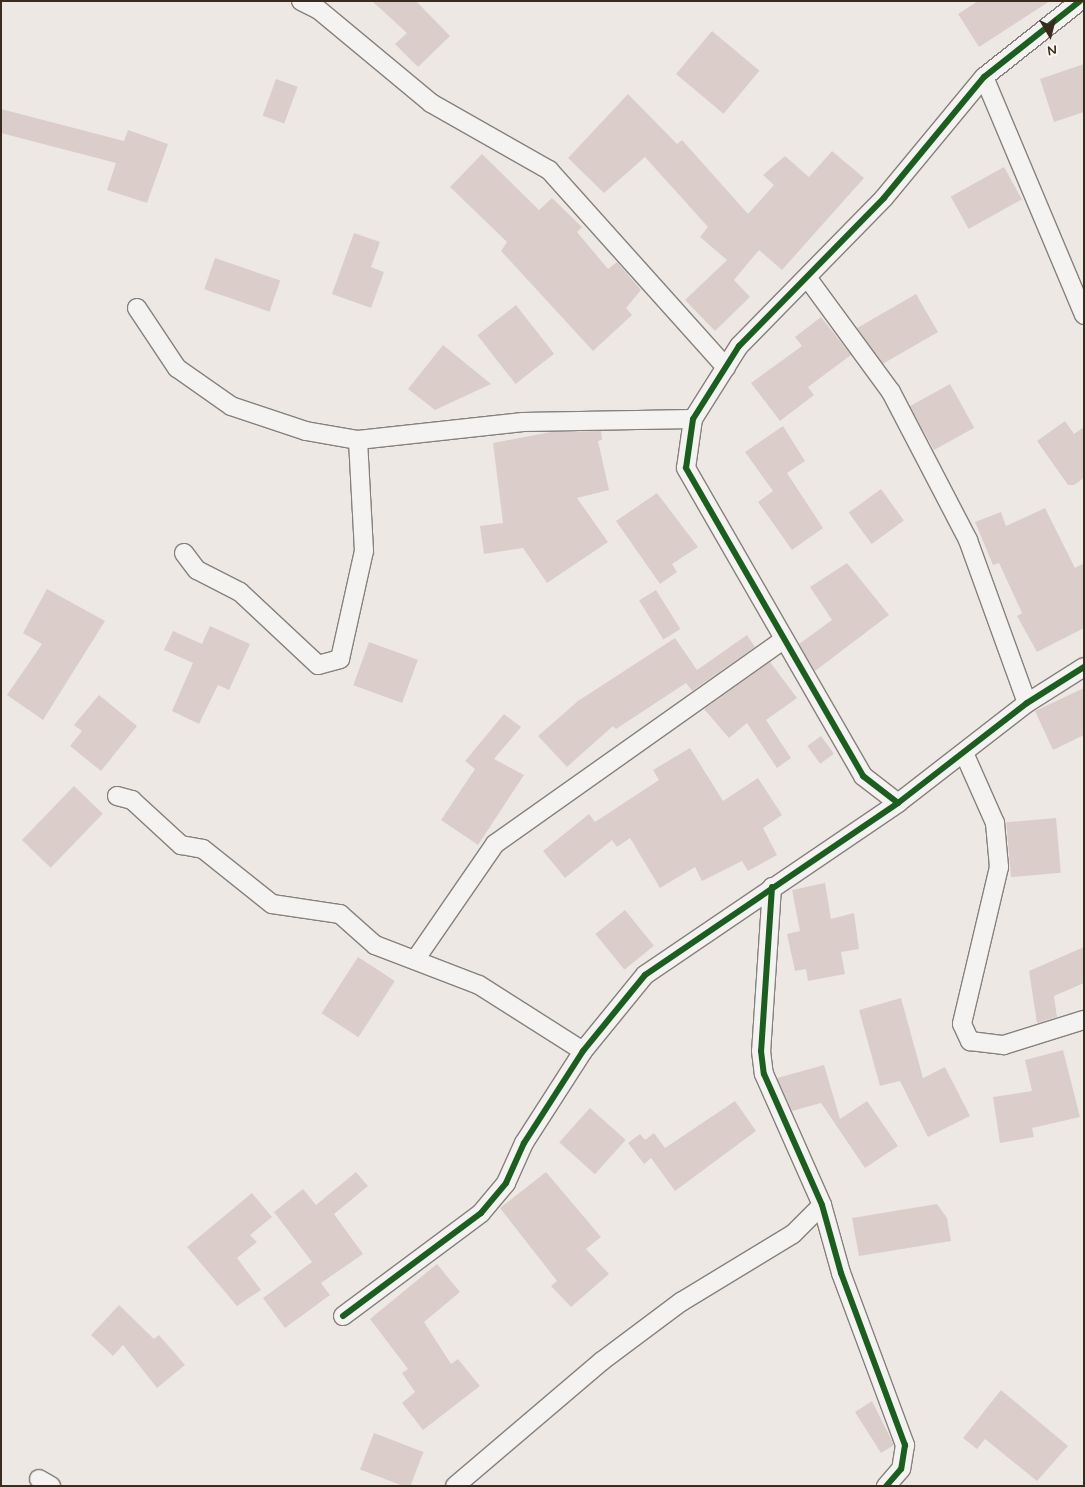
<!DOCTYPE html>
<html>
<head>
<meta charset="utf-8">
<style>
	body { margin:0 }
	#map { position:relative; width:1085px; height:1487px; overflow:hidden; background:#eee8e5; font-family:Mynerve,sans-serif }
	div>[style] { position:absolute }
	.building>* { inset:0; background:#dbceca; transform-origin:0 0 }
	.roads { filter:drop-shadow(1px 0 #87817c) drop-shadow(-1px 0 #87817c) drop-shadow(0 1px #87817c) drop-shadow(0 -1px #87817c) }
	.street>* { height:18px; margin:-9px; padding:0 9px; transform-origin:9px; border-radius:9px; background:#f4f3f1 }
	.cycleway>* { height:6px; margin:-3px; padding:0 3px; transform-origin:3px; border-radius:3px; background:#1b5e20 }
	span { translate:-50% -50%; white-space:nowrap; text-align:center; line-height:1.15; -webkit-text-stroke:4px #f6f6f2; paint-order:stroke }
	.frame { position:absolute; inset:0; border:2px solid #3b2a1e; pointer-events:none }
	.north { position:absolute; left:1025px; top:10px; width:50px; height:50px; -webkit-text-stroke:4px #f6f6f2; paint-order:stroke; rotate:172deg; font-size:14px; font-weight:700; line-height:20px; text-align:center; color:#3b2a1e }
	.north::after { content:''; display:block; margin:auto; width:18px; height:22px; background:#3b2a1e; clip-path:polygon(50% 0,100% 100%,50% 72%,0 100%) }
</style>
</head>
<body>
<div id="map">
	<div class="building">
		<i style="clip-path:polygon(372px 1px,416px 1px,450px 36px,418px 67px,395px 44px,407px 33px)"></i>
		<i style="clip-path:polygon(978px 1px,1050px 1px,979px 47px,958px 14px)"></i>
		<i style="left:712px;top:31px;width:62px;height:56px;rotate:40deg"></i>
		<i style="clip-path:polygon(1084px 64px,1084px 112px,1054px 122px,1040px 79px)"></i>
		<i style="left:276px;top:79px;width:23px;height:39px;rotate:20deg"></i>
		<i style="clip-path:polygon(628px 94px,677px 144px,682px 140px,748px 214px,774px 185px,763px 175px,785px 156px,809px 177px,832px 151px,864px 178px,782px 270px,759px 250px,734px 280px,750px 297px,715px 331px,685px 300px,727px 260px,700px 237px,708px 227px,645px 157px,604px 193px,568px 158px)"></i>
		<i style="clip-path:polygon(1px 109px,124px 141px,128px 130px,168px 144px,147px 203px,107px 190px,116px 163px,1px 133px)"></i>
		<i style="clip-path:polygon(482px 154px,539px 210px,552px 198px,582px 227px,577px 232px,608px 269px,617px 262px,641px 290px,626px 308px,632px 315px,593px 351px,501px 251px,507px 242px,450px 187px)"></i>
		<i style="left:1004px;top:167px;width:37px;height:61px;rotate:61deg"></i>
		<i style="clip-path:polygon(354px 233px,380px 242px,371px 267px,384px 272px,371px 308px,332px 294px)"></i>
		<i style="left:215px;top:258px;width:69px;height:33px;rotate:19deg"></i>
		<i style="left:916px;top:294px;width:44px;height:68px;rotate:60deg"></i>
		<i style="left:516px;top:305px;width:62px;height:49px;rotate:52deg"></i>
		<i style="clip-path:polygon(821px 317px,851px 355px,808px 387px,814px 395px,780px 421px,751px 383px,802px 346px,795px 337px)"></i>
		<i style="clip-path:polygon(443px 345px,491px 384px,435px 410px,408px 389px)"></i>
		<i style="left:950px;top:384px;width:50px;height:46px;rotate:61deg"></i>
		<i style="clip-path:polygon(1065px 421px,1074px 434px,1084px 427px,1084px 478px,1074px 485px,1068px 485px,1037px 441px)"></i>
		<i style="clip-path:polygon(783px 426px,805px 461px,787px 473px,823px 528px,792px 550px,758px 502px,773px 491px,745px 452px)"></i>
		<i style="clip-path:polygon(601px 431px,602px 440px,598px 441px,609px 490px,577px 498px,608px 542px,547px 583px,523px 548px,484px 554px,480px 526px,503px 523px,493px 443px,551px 432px)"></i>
		<i style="left:881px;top:489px;width:39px;height:40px;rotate:54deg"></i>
		<i style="clip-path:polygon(657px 493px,698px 547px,672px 564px,677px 572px,660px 584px,616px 521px)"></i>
		<i style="clip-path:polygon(1045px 508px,1075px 568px,1084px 563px,1084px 628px,1037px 652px,1017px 616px,1022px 613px,999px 563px,993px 565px,975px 522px,1001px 512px,1006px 526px)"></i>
		<i style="clip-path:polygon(847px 563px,889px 615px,815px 671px,799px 644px,832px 620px,810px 587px)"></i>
		<i style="clip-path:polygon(47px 589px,105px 621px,43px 720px,7px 695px,42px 644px,23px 633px)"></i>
		<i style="left:656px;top:590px;width:46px;height:20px;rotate:58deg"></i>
		<i style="clip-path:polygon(210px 626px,250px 644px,229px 690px,218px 685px,199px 724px,172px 711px,193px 663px,164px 650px,173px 631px,202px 644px)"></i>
		<i style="clip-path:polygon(747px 635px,755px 647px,692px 691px,686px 683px,616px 729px,613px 726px,567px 767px,538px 736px,578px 701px,675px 638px,697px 670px)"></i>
		<i style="left:369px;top:642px;width:52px;height:46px;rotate:20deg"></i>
		<i style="clip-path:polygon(770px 662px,797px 698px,766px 720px,791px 758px,777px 768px,747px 723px,729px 738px,704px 709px)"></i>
		<i style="clip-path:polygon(1084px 688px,1084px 735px,1053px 750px,1035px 711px)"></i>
		<i style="clip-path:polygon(99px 695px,137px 726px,101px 771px,70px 746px,82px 731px,74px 725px)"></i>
		<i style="clip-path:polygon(504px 714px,521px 727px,494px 759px,524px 775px,478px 845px,441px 820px,475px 769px,465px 761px)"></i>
		<i style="left:821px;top:736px;width:22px;height:17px;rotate:54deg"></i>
		<i style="clip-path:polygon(690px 748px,723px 801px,758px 778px,782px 815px,763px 828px,777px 855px,748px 871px,742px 861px,702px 881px,695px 867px,660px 888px,630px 838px,617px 847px,612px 840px,565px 878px,543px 851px,589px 814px,595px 822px,659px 780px,653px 770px)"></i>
		<i style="left:74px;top:786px;width:40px;height:75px;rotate:44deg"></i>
		<i style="left:1056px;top:818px;width:55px;height:50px;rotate:85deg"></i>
		<i style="clip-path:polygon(825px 883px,831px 919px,854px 913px,859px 949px,841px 952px,845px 974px,808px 981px,806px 969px,795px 971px,787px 934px,800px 931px,792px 890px)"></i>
		<i style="left:625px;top:910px;width:46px;height:38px;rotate:51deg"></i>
		<i style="clip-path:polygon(1084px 947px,1084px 983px,1054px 996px,1057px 1017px,1037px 1023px,1029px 971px)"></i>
		<i style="left:358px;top:957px;width:44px;height:67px;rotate:33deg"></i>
		<i style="clip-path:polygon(901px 998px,923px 1078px,945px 1067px,970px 1116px,928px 1137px,900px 1081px,880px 1086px,859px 1010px)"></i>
		<i style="clip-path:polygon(1063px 1050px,1080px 1117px,1032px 1128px,1034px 1137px,1000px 1143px,993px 1097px,1032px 1091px,1025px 1060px)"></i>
		<i style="clip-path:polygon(824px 1065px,840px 1119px,867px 1101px,898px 1146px,865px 1168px,821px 1103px,792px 1111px,777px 1078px)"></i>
		<i style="clip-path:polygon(735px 1101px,756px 1131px,675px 1191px,651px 1158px,644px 1164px,628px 1143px,640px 1134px,645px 1140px,654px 1133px,665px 1148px)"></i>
		<i style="left:590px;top:1108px;width:48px;height:46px;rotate:42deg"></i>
		<i style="clip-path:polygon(356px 1172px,368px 1186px,334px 1214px,363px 1254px,321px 1283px,330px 1295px,285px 1328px,263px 1298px,312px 1262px,274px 1212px,303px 1189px,316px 1205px)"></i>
		<i style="clip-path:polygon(546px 1172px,601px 1237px,586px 1249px,609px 1274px,571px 1307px,551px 1286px,557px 1281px,500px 1208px)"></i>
		<i style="clip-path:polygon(252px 1193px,272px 1217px,250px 1235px,257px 1242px,237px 1258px,261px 1290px,237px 1306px,187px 1247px)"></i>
		<i style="clip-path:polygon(937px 1204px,947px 1218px,951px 1241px,859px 1256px,852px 1218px)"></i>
		<i style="clip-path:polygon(437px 1264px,460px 1292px,424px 1322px,451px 1364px,458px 1359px,480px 1386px,423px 1430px,402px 1403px,415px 1392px,402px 1373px,408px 1369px,370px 1319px)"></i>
		<i style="clip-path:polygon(119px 1305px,154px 1339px,159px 1335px,185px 1365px,157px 1388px,123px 1345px,113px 1356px,91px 1335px)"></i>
		<i style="clip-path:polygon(1001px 1390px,1068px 1446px,1037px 1481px,985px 1439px,977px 1449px,963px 1438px)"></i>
		<i style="clip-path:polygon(872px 1401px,894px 1445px,881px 1453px,855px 1412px)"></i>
		<i style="left:374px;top:1433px;width:53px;height:39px;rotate:21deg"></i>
	</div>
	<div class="roads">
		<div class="street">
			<i style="left:301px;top:1px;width:20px;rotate:27deg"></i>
			<i style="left:319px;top:10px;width:146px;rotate:39.7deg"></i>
			<i style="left:431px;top:103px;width:136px;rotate:29.6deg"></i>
			<i style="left:549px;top:170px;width:265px;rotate:48.1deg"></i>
			<i style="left:1080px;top:1px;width:122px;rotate:141.6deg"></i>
			<i style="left:984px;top:77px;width:157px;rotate:129.6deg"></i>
			<i style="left:884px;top:198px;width:207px;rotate:134.4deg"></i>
			<i style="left:739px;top:346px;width:86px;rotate:122.2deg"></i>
			<i style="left:693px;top:419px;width:49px;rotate:98.1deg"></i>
			<i style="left:686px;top:468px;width:355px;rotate:60.1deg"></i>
			<i style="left:863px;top:776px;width:44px;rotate:37.6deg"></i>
			<i style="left:898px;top:803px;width:163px;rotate:-37.8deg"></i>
			<i style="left:1027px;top:703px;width:67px;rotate:-32.3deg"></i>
			<i style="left:984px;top:77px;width:258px;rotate:67.2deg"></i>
			<i style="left:809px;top:280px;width:139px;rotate:53.8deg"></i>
			<i style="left:891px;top:392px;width:167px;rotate:62.5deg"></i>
			<i style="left:968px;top:540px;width:173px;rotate:70.1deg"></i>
			<i style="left:137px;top:308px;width:72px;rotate:56.3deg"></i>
			<i style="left:177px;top:368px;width:66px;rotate:35.1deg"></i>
			<i style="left:231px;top:406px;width:79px;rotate:18.4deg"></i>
			<i style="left:306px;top:431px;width:53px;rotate:9.8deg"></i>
			<i style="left:358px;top:440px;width:166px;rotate:-6.2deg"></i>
			<i style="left:523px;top:422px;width:170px;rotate:-1deg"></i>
			<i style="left:184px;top:553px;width:21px;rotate:53deg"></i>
			<i style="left:197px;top:570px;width:48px;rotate:27.1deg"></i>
			<i style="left:240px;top:592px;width:107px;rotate:43.1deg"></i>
			<i style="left:318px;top:665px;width:23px;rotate:-15deg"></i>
			<i style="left:340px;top:659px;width:111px;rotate:-77.5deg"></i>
			<i style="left:364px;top:551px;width:111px;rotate:-93.1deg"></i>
			<i style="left:964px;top:753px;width:77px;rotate:66.1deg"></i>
			<i style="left:995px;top:823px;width:44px;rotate:84.8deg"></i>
			<i style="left:999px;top:867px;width:161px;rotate:103.3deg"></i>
			<i style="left:962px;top:1024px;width:19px;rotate:65deg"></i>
			<i style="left:970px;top:1041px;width:34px;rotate:7deg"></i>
			<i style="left:1004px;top:1045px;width:84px;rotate:-17.4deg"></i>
			<i style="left:117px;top:796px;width:16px;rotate:15deg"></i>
			<i style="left:132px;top:800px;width:67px;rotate:42.6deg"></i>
			<i style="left:181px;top:845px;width:22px;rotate:10deg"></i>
			<i style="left:203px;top:849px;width:88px;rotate:38.6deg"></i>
			<i style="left:272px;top:904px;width:69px;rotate:8.4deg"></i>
			<i style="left:340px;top:914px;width:47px;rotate:41.5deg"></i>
			<i style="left:375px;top:945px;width:111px;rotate:21deg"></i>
			<i style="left:479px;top:985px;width:123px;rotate:32.4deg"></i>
			<i style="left:772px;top:887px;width:164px;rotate:93.8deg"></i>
			<i style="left:761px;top:1051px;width:23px;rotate:83deg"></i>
			<i style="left:764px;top:1074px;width:143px;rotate:66.1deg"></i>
			<i style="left:822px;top:1205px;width:71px;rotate:74.4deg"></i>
			<i style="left:841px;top:1273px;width:184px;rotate:69.6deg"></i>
			<i style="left:905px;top:1445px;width:24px;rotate:99deg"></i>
			<i style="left:901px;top:1469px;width:23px;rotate:131deg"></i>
			<i style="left:415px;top:960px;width:141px;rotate:-55.4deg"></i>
			<i style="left:495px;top:844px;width:354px;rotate:-35.3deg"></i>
			<i style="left:343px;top:1316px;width:172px;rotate:-36.7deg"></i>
			<i style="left:481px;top:1213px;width:39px;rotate:-50deg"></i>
			<i style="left:506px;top:1183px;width:44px;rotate:-65.8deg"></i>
			<i style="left:524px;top:1143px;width:109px;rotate:-57.3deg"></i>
			<i style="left:583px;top:1051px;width:98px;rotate:-50.8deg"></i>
			<i style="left:645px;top:975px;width:306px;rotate:-34.2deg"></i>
			<i style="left:39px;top:1479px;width:14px;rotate:30deg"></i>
			<i style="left:455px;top:1486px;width:193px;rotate:-40.4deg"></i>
			<i style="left:602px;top:1361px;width:99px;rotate:-36.8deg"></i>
			<i style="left:681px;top:1302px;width:131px;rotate:-31.3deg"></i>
			<i style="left:793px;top:1234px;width:41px;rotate:-45deg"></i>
		</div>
	</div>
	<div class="cycleway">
		<i style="left:1080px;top:1px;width:122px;rotate:141.6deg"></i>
		<i style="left:984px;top:77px;width:157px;rotate:129.6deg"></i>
		<i style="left:884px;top:198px;width:207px;rotate:134.4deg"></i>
		<i style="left:739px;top:346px;width:86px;rotate:122.2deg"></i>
		<i style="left:693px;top:419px;width:49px;rotate:98.1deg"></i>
		<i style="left:686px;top:468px;width:355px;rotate:60.1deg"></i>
		<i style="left:863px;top:776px;width:44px;rotate:37.6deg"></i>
		<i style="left:898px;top:803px;width:163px;rotate:-37.8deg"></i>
		<i style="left:1027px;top:703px;width:67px;rotate:-32.3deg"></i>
		<i style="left:772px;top:887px;width:164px;rotate:93.8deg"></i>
		<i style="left:761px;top:1051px;width:23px;rotate:83deg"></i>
		<i style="left:764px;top:1074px;width:143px;rotate:66.1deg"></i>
		<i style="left:822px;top:1205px;width:71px;rotate:74.4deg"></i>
		<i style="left:841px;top:1273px;width:184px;rotate:69.6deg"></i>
		<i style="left:905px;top:1445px;width:24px;rotate:99deg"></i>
		<i style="left:901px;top:1469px;width:23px;rotate:131deg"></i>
		<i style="left:343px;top:1316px;width:172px;rotate:-36.7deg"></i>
		<i style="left:481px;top:1213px;width:39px;rotate:-50deg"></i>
		<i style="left:506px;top:1183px;width:44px;rotate:-65.8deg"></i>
		<i style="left:524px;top:1143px;width:109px;rotate:-57.3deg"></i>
		<i style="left:583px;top:1051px;width:98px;rotate:-50.8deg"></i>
		<i style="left:645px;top:975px;width:306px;rotate:-34.2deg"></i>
	</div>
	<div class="frame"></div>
	<div class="north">N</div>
</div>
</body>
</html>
